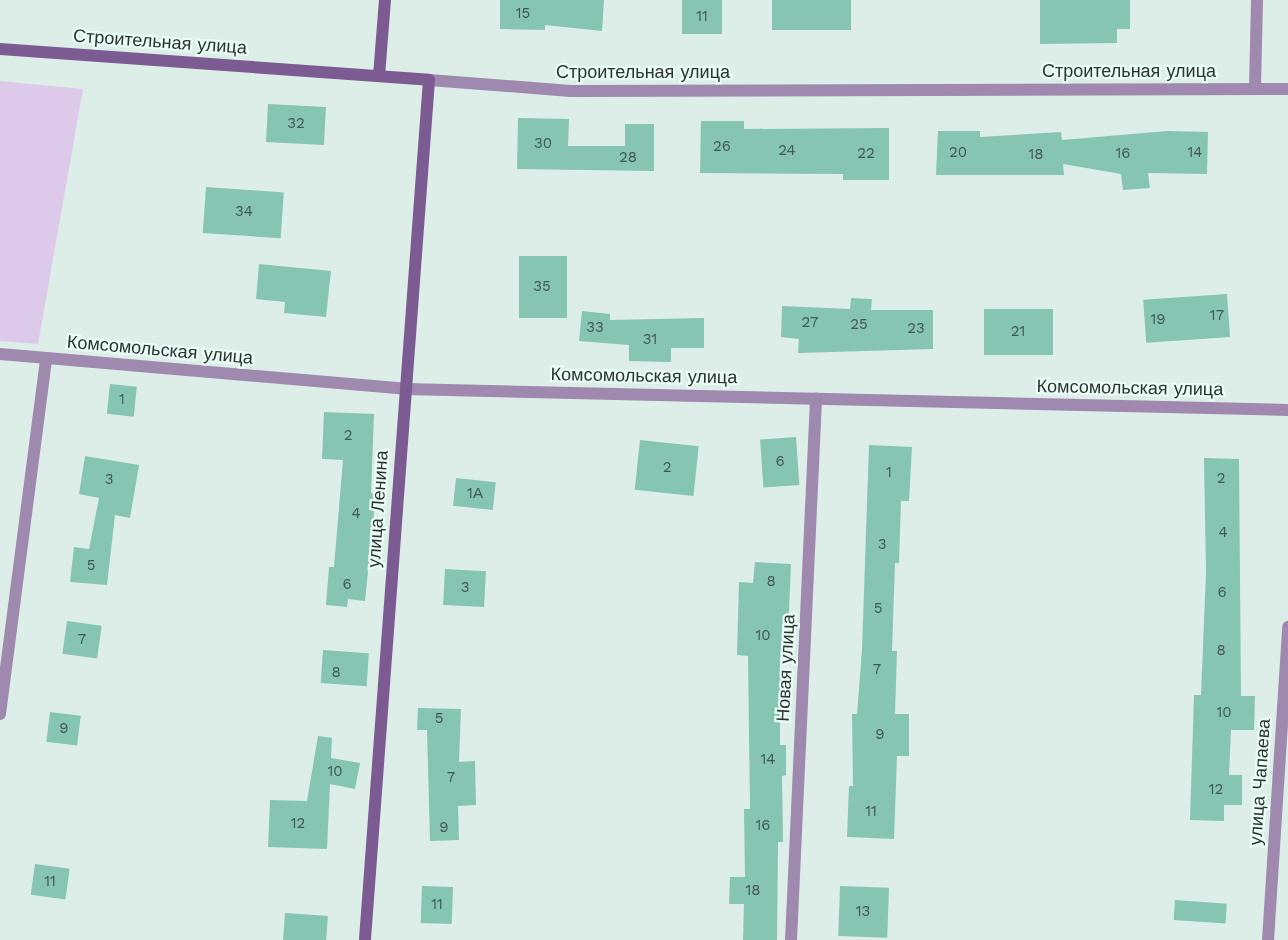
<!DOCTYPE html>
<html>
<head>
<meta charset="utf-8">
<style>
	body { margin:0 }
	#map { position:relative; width:1288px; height:940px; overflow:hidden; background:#dceee7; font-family:"Work Sans",sans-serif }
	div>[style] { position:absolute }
	.green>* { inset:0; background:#ddcaea }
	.building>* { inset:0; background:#86c5b1; transform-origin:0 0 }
	.street>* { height:12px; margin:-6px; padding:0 6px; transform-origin:6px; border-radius:6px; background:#9f89af }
	.secondary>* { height:12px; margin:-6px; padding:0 6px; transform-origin:6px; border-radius:6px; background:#7b5b91 }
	span { translate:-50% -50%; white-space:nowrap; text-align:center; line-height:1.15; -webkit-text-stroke:4.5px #e9fcf5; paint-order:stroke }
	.number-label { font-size:15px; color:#425851 }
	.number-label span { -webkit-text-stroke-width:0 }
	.street-label { font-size:18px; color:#2c3331 }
</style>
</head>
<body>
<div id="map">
	<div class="green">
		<i style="clip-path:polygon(0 81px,83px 89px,38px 344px,0 341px)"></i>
	</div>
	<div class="building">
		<i style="clip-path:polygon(500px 0,604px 0,602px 31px,545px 25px,545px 30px,500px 29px)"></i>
		<i style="left:682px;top:0;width:40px;height:34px"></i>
		<i style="left:772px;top:0;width:79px;height:30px"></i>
		<i style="clip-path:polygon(1040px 0,1130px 0,1130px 29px,1117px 29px,1117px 43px,1040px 44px)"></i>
		<i style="left:268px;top:104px;width:58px;height:38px;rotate:3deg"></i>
		<i style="clip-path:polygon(518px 118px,569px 119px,568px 146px,625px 146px,625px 124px,654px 124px,654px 171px,517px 169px)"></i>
		<i style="clip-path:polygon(701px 121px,744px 121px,744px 129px,889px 128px,889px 180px,843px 180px,843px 174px,700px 173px)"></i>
		<i style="clip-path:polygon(938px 131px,980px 131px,980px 137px,1061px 132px,1062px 140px,1167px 131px,1208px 132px,1207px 174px,1148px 173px,1150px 188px,1123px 190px,1121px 174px,1063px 164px,1064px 175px,936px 175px)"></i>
		<i style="left:206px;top:187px;width:78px;height:46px;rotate:4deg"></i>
		<i style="left:519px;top:256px;width:48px;height:62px"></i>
		<i style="clip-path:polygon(259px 264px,331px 271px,326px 317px,284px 313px,285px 302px,256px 299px)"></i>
		<i style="left:1227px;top:294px;width:43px;height:84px;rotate:86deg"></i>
		<i style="clip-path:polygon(851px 298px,872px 299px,871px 310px,933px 310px,933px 349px,798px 353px,799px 339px,781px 337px,782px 306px,850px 309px)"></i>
		<i style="left:984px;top:309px;width:69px;height:46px"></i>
		<i style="clip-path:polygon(582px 311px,610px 314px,610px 320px,704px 318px,704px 348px,671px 348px,671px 362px,629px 361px,629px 345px,579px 341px)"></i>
		<i style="left:110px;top:384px;width:27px;height:30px;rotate:6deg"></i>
		<i style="clip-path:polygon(324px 412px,374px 414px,371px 493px,376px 494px,365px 601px,348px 599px,347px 607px,326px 605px,329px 567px,334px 567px,343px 460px,322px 459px)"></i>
		<i style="left:796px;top:437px;width:48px;height:36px;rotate:86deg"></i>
		<i style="left:640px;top:440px;width:59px;height:50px;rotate:6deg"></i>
		<i style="clip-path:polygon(869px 445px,912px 447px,909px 501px,901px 501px,899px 563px,895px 563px,892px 651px,897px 651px,895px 714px,909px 714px,909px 756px,897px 756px,894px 839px,847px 837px,849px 786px,853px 786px,852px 714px,857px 714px,862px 650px)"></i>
		<i style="clip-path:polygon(85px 456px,139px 465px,130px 518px,115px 515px,107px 585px,70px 582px,74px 547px,89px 549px,99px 498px,79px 494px)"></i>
		<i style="clip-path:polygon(1204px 458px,1239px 459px,1241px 696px,1255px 696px,1254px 730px,1231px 730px,1229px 775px,1242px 775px,1242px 805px,1224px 805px,1224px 821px,1190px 820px,1194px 695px,1201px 695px,1206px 573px)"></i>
		<i style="left:456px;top:478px;width:40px;height:28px;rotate:6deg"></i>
		<i style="clip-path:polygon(755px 562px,791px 564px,787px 658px,780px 657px,780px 745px,786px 745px,786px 775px,782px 776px,783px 842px,778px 842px,777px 940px,743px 940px,744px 904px,729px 904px,730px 877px,745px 877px,744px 809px,750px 809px,748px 656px,737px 655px,739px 582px,753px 583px)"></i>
		<i style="left:445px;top:569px;width:41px;height:36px;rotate:3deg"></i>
		<i style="left:67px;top:621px;width:35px;height:33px;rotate:8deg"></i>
		<i style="left:323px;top:650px;width:46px;height:33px;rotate:4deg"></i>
		<i style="clip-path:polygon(418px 708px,461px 709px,459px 762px,475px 761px,476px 805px,458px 806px,459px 840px,430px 841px,427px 730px,417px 730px)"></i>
		<i style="left:50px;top:712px;width:31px;height:30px;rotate:7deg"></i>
		<i style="clip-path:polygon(318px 736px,332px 738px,331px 758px,360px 763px,355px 789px,330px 784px,327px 849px,268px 847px,270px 800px,307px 801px)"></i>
		<i style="left:35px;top:864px;width:35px;height:31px;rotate:8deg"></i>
		<i style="left:422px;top:886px;width:31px;height:37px;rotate:2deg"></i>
		<i style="left:840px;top:886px;width:49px;height:50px;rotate:2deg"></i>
		<i style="left:1175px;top:900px;width:52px;height:20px;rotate:4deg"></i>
		<i style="left:285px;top:913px;width:43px;height:27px;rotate:4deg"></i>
	</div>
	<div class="street">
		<i style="left:429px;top:80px;width:142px;rotate:4.4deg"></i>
		<i style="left:571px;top:91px;width:717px;rotate:-0.16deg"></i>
		<i style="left:1255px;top:88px;width:88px;rotate:-88.7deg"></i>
		<i style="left:0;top:354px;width:407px;rotate:4.9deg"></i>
		<i style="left:405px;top:389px;width:883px;rotate:1.36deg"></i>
		<i style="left:0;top:714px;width:359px;rotate:-82.6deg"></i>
		<i style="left:791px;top:940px;width:542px;rotate:-87.35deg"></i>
		<i style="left:1268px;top:940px;width:314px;rotate:-86.3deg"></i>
	</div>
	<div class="secondary">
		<i style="left:0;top:49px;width:430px;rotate:4.1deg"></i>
		<i style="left:429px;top:80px;width:862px;rotate:94.26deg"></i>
		<i style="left:379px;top:76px;width:76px;rotate:-85.5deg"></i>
	</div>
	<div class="number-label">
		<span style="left:523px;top:14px">15</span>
		<span style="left:702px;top:17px">11</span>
		<span style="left:296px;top:124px">32</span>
		<span style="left:543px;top:144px">30</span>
		<span style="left:722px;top:147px">26</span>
		<span style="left:787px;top:151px">24</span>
		<span style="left:958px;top:153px">20</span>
		<span style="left:1195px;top:153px">14</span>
		<span style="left:866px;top:154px">22</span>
		<span style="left:1123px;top:154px">16</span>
		<span style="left:1036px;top:155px">18</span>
		<span style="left:628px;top:158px">28</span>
		<span style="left:244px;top:212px">34</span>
		<span style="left:542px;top:287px">35</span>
		<span style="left:1217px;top:316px">17</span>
		<span style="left:1158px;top:320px">19</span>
		<span style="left:810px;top:323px">27</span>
		<span style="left:859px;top:325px">25</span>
		<span style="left:595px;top:328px">33</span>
		<span style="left:916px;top:329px">23</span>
		<span style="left:1018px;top:332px">21</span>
		<span style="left:650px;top:340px">31</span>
		<span style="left:122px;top:400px">1</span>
		<span style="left:348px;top:436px">2</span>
		<span style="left:780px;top:462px">6</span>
		<span style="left:667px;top:468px">2</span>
		<span style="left:889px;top:473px">1</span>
		<span style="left:1221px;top:479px">2</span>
		<span style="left:109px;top:480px">3</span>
		<span style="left:475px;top:494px">1А</span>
		<span style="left:356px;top:514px">4</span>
		<span style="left:1223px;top:533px">4</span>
		<span style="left:882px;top:545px">3</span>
		<span style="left:91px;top:566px">5</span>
		<span style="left:771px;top:582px">8</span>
		<span style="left:347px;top:585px">6</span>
		<span style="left:465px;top:588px">3</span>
		<span style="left:1222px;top:593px">6</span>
		<span style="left:878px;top:609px">5</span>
		<span style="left:763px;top:636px">10</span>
		<span style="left:82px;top:640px">7</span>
		<span style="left:1221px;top:651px">8</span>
		<span style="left:877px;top:670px">7</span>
		<span style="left:336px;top:673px">8</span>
		<span style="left:1224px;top:713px">10</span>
		<span style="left:439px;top:719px">5</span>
		<span style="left:64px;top:729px">9</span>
		<span style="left:880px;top:735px">9</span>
		<span style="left:768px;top:760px">14</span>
		<span style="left:335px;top:772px">10</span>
		<span style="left:451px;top:778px">7</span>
		<span style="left:1216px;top:790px">12</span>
		<span style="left:871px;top:812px">11</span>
		<span style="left:298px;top:824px">12</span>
		<span style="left:763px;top:826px">16</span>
		<span style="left:444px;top:828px">9</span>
		<span style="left:50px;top:882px">11</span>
		<span style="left:753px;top:891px">18</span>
		<span style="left:437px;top:905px">11</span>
		<span style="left:863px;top:912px">13</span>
	</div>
	<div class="street-label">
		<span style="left:160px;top:42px;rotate:4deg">Строительная улица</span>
		<span style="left:1129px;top:71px">Строительная улица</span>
		<span style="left:643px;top:72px">Строительная улица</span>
		<span style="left:160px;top:350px;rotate:5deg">Комсомольская улица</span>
		<span style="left:644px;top:376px;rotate:1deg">Комсомольская улица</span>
		<span style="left:1130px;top:388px;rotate:1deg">Комсомольская улица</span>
		<span style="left:378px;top:509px;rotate:-86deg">улица Ленина</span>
		<span style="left:786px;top:668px;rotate:-87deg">Новая улица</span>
		<span style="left:1260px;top:782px;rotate:-86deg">улица Чапаева</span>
	</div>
</div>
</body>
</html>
